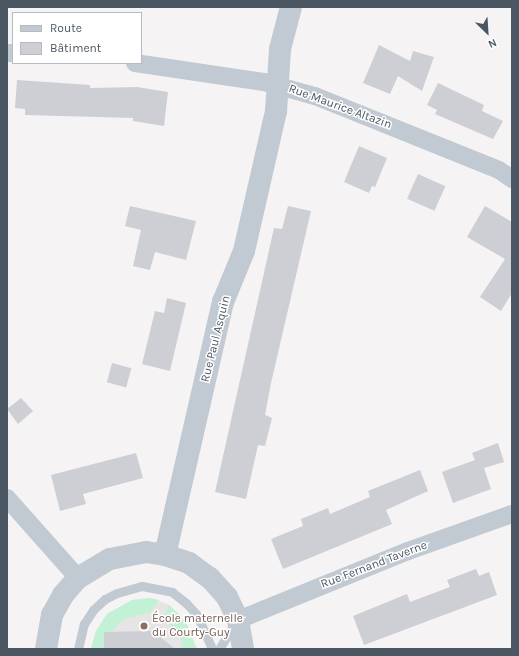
<!DOCTYPE html>
<html>
<head>
<meta charset="utf-8">
<style>
	body { margin:0 }
	#map { position:relative; width:519px; height:656px; overflow:hidden; background:#f5f3f3; font-family:Karla,sans-serif }
	div>[style] { position:absolute }
	.education>* { inset:0; background:#e6e4e5 }
	.green>* { inset:0; background:#c3f1d5 }
	.building>* { inset:0; background:#cdcfd5; transform-origin:0 0 }
	.service>* { height:9px; margin:-4.5px; padding:0 4.5px; transform-origin:4.5px; border-radius:4.5px; background:#c1cad2 }
	.minor>* { height:18px; margin:-9px; padding:0 9px; transform-origin:9px; border-radius:9px; background:#c1cad2 }
	.tertiary>* { height:22px; margin:-11px; padding:0 11px; transform-origin:11px; border-radius:11px; background:#c1cad2 }
	.dots>* { width:11px; height:11px; translate:-50% -50%; box-sizing:border-box; border:2px solid #fff; border-radius:50% }
	span { translate:-50% -50%; white-space:nowrap; text-align:center; line-height:1.15; -webkit-text-stroke:3px #fff; paint-order:stroke }
	.street-label { font-size:12px; color:#4a5661 }
	.education-label { font-size:12px; color:#785e54 }
	.left { translate:0 -50%; text-align:left }
	.frame { position:absolute; inset:0; border:8px solid #4a5661; pointer-events:none }
	.legend { position:absolute; left:12px; top:12px; width:130px; height:52px; box-sizing:border-box; background:#fff; border:1px solid #b7bbc0; margin:0; padding:5px 7px; list-style:none; font-size:12px; color:#4a5661 }
	.legend li { display:flex; align-items:center; gap:8px; height:20px }
	.legend b { width:20px; border:1px solid #b7bbc0 }
	.north { position:absolute; left:467px; top:12px; width:40px; height:40px; -webkit-text-stroke:3px #fff; paint-order:stroke; rotate:155deg; font-size:11px; font-weight:700; line-height:16px; text-align:center; color:#4a5661 }
	.north::after { content:''; display:block; margin:auto; width:14px; height:18px; background:#4a5661; clip-path:polygon(50% 0,100% 100%,50% 72%,0 100%) }
</style>
</head>
<body>
<div id="map">
	<div class="education">
		<i style="clip-path:polygon(151px 598px,169px 605px,185px 620px,197px 649px,91px 649px,96px 631px,107px 614px,132px 600px)"></i>
	</div>
	<div class="green">
		<i style="clip-path:polygon(151px 598px,159px 600px,150px 613px,127px 618px,118px 624px,111px 633px,107px 649px,91px 649px,96px 631px,107px 614px,132px 600px)"></i>
		<i style="clip-path:polygon(169px 605px,185px 620px,197px 649px,183px 649px,181px 638px,163px 617px)"></i>
	</div>
	<div class="building">
		<i style="clip-path:polygon(379px 45px,410px 61px,413px 51px,434px 57px,422px 91px,398px 76px,390px 94px,363px 83px)"></i>
		<i style="clip-path:polygon(17px 80px,90px 85px,90px 88px,137px 87px,168px 92px,164px 126px,133px 121px,133px 118px,25px 115px,25px 109px,15px 108px)"></i>
		<i style="clip-path:polygon(438px 83px,484px 105px,482px 111px,503px 121px,493px 139px,435px 114px,437px 110px,427px 105px)"></i>
		<i style="clip-path:polygon(359px 146px,387px 158px,375px 187px,372px 186px,369px 193px,344px 182px)"></i>
		<i style="left:418px;top:174px;width:30px;height:27px;rotate:24deg"></i>
		<i style="clip-path:polygon(130px 206px,196px 221px,186px 260px,155px 252px,150px 270px,133px 266px,141px 230px,125px 226px)"></i>
		<i style="clip-path:polygon(288px 206px,311px 211px,271px 383px,265px 415px,272px 418px,265px 446px,258px 445px,246px 499px,215px 492px,274px 228px,282px 229px)"></i>
		<i style="clip-path:polygon(485px 206px,512px 222px,512px 293px,501px 311px,480px 297px,505px 259px,467px 237px)"></i>
		<i style="clip-path:polygon(167px 298px,186px 303px,170px 371px,142px 364px,155px 311px,164px 313px)"></i>
		<i style="left:112px;top:363px;width:20px;height:20px;rotate:15deg"></i>
		<i style="clip-path:polygon(21px 398px,33px 411px,18px 424px,7px 409px)"></i>
		<i style="clip-path:polygon(498px 443px,504px 462px,484px 468px,491px 489px,453px 503px,442px 472px,475px 460px,472px 453px)"></i>
		<i style="clip-path:polygon(136px 453px,143px 478px,83px 494px,86px 504px,60px 511px,51px 475px)"></i>
		<i style="clip-path:polygon(420px 470px,428px 491px,386px 510px,392px 524px,283px 569px,271px 539px,303px 526px,301px 519px,328px 508px,330px 514px,370px 497px,368px 491px)"></i>
		<i style="clip-path:polygon(476px 569px,479px 576px,489px 572px,497px 595px,364px 645px,353px 616px,407px 594px,410px 602px,450px 587px,447px 580px)"></i>
		<i style="clip-path:polygon(153px 631px,175px 649px,104px 649px,104px 632px)"></i>
	</div>
	<div class="service">
		<i style="left:78px;top:649px;width:26px;rotate:-77deg"></i>
		<i style="left:84px;top:624px;width:17px;rotate:-57deg"></i>
		<i style="left:93px;top:610px;width:16px;rotate:-43deg"></i>
		<i style="left:105px;top:599px;width:13px;rotate:-27deg"></i>
		<i style="left:117px;top:593px;width:26px;rotate:-16deg"></i>
		<i style="left:142px;top:586px;width:31px;rotate:11deg"></i>
		<i style="left:172px;top:592px;width:18px;rotate:38deg"></i>
		<i style="left:186px;top:603px;width:16px;rotate:47deg"></i>
		<i style="left:197px;top:615px;width:37px;rotate:66deg"></i>
		<i style="left:219px;top:649px;width:31px;rotate:-58deg"></i>
	</div>
	<div class="minor">
		<i style="left:7px;top:53px;width:6px"></i>
		<i style="left:135px;top:63px;width:130px;rotate:8.4deg"></i>
		<i style="left:264px;top:82px;width:53px;rotate:15.4deg"></i>
		<i style="left:315px;top:96px;width:198px;rotate:21.9deg"></i>
		<i style="left:499px;top:170px;width:16px;rotate:35deg"></i>
		<i style="left:7px;top:498px;width:107px;rotate:48.4deg"></i>
		<i style="left:238px;top:620px;width:183px;rotate:-22.1deg"></i>
		<i style="left:408px;top:551px;width:110px;rotate:-19.6deg"></i>
	</div>
	<div class="tertiary">
		<i style="left:165px;top:555px;width:260px;rotate:-77.1deg"></i>
		<i style="left:223px;top:302px;width:55px;rotate:-67.6deg"></i>
		<i style="left:244px;top:251px;width:144px;rotate:-77.1deg"></i>
		<i style="left:276px;top:111px;width:62px;rotate:-86.3deg"></i>
		<i style="left:280px;top:49px;width:43px;rotate:-75.3deg"></i>
		<i style="left:46px;top:649px;width:35px;rotate:-80deg"></i>
		<i style="left:52px;top:615px;width:23px;rotate:-61deg"></i>
		<i style="left:63px;top:595px;width:23px;rotate:-49deg"></i>
		<i style="left:78px;top:578px;width:37px;rotate:-31deg"></i>
		<i style="left:110px;top:559px;width:37px;rotate:-11deg"></i>
		<i style="left:146px;top:552px;width:19px;rotate:9deg"></i>
		<i style="left:165px;top:555px;width:25px;rotate:18deg"></i>
		<i style="left:189px;top:563px;width:26px;rotate:36deg"></i>
		<i style="left:210px;top:578px;width:25px;rotate:48deg"></i>
		<i style="left:227px;top:597px;width:25px;rotate:64deg"></i>
		<i style="left:238px;top:620px;width:29px;rotate:80deg"></i>
	</div>
	<div class="dots">
		<i style="left:144px;top:626px;background:#8d6e63"></i>
	</div>
	<div class="street-label">
		<span style="left:340px;top:107px;rotate:20deg">Rue Maurice Altazin</span>
		<span style="left:216px;top:339px;rotate:-76deg">Rue Paul Asquin</span>
		<span style="left:374px;top:565px;rotate:-21deg">Rue Fernand Taverne</span>
	</div>
	<div class="education-label">
		<span class="left" style="left:152px;top:626px">École maternelle<br>du Courty-Guy</span>
	</div>
	<div class="frame"></div>
	<ul class="legend">
	<li><b style="height:5px;background:#c1cad2"></b>Route</li>
	<li><b style="height:11px;background:#cdcfd5"></b>Bâtiment</li>
	</ul>
	<div class="north">N</div>
</div>
</body>
</html>
